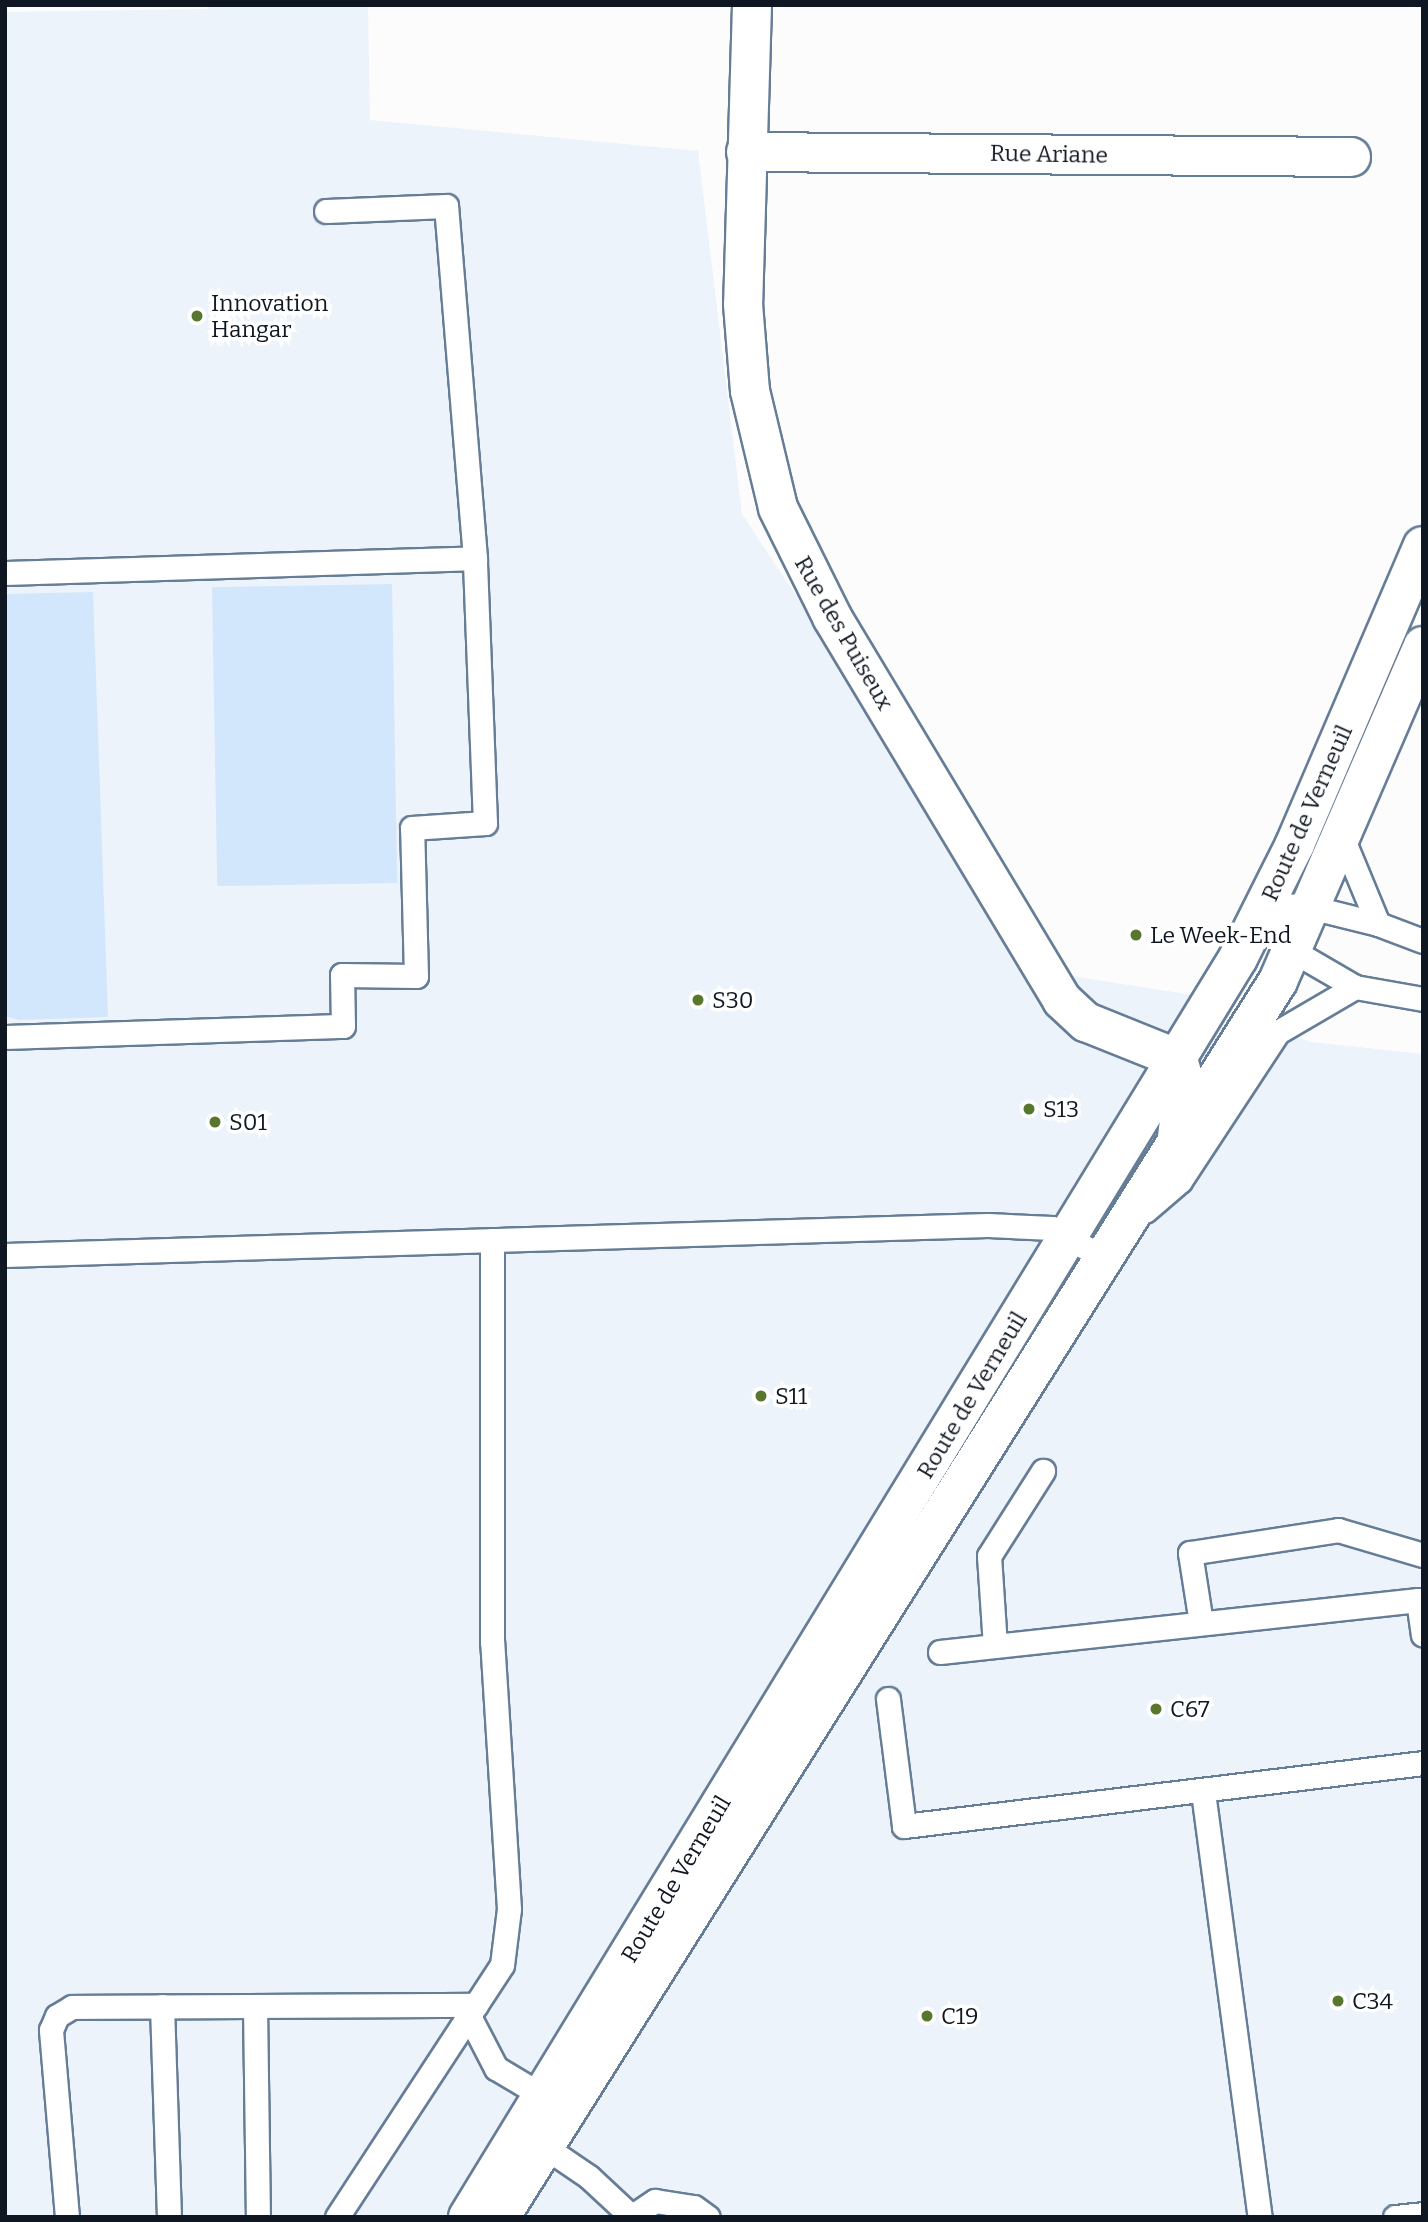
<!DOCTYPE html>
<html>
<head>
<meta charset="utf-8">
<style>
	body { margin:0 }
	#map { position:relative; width:1428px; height:2222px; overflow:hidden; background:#fcfcfc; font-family:Bitter,serif }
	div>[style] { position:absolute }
	.built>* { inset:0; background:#edf3fa }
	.green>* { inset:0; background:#d2e6fc; transform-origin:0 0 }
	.roads { filter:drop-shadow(2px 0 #667d97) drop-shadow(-2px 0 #667d97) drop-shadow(0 2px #667d97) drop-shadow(0 -2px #667d97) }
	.service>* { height:23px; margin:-11.5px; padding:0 11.5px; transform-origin:11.5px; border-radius:11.5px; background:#fff }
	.minor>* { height:38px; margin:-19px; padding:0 19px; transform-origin:19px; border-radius:19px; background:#fff }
	.secondary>* { height:38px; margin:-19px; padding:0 19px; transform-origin:19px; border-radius:19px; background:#fff }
	.dots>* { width:19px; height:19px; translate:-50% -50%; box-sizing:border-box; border:4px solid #fff; border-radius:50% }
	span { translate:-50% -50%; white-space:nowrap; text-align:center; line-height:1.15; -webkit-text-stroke:7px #fff; paint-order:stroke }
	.street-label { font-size:23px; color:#0f1822 }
	.poi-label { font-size:23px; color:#0f1822 }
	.left { translate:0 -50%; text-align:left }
	.frame { position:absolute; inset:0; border:7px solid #0f1822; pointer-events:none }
</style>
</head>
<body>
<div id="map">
	<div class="built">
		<i style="clip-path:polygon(209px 5px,368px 5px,370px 120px,698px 151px,742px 514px,1046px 972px,1193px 995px,1311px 1042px,1423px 1054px,1423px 2217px,5px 2217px,5px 12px,208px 9px)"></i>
	</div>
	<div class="green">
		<i style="left:392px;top:584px;width:299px;height:180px;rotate:89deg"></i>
		<i style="clip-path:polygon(93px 592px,108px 1017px,19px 1020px,5px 1016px,5px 594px)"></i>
	</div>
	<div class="roads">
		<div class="service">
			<i style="left:5px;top:573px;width:470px;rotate:-1.8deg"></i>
			<i style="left:1342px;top:837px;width:94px;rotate:67.5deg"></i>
			<i style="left:1268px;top:901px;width:33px;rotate:74deg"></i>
			<i style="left:1277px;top:933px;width:24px;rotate:48deg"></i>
			<i style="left:1293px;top:951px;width:72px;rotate:30.1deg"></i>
			<i style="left:1355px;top:987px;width:69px;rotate:10deg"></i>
			<i style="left:1259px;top:919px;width:30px;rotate:-26deg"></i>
			<i style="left:1286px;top:906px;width:16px;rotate:-4deg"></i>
			<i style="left:1302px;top:905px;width:78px;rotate:14deg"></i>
			<i style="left:1378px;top:924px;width:48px;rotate:20.7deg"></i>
			<i style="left:5px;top:1037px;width:338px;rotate:-1.9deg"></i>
			<i style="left:343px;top:1026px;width:51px;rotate:-91.1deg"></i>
			<i style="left:342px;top:975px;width:74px;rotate:0.8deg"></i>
			<i style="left:416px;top:976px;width:148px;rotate:-91.5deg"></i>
			<i style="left:412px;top:828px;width:73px;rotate:-3.9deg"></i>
			<i style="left:485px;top:823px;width:265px;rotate:-92.2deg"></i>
			<i style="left:475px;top:558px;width:353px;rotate:-94.7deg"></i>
			<i style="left:446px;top:206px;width:120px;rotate:177.6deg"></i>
			<i style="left:1145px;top:1211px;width:46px;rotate:-40.6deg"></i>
			<i style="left:1180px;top:1181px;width:178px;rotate:-56.7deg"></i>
			<i style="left:1278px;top:1032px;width:89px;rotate:-30.3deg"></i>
			<i style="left:5px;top:1255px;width:983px;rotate:-1.75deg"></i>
			<i style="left:988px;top:1225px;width:64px;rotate:2.7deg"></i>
			<i style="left:1052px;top:1228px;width:61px;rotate:30.3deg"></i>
			<i style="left:1201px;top:1623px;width:71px;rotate:-98.9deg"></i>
			<i style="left:1190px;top:1553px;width:150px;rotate:-8.8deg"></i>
			<i style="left:1338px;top:1530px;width:89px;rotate:16.4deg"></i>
			<i style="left:995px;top:1646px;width:90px;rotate:-93.8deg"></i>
			<i style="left:989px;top:1556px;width:101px;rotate:-57.6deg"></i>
			<i style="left:940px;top:1652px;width:481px;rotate:-6.2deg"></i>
			<i style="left:1418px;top:1600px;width:35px;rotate:82deg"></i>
			<i style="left:888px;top:1699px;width:128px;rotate:82.8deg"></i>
			<i style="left:904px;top:1826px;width:523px;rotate:-6.92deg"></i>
			<i style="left:1203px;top:1792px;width:429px;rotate:82.4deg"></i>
			<i style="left:162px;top:2006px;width:211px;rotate:88.1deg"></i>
			<i style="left:255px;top:2006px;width:211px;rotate:89.2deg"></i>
			<i style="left:469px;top:2016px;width:59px;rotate:62.6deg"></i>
			<i style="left:496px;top:2068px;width:55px;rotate:30.8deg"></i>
			<i style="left:543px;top:2096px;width:51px;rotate:87.8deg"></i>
			<i style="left:545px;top:2147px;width:53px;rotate:34.3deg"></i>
			<i style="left:589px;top:2177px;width:57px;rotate:42.9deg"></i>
			<i style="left:67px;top:2217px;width:188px;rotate:-94.9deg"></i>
			<i style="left:51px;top:2030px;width:15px;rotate:-67deg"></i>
			<i style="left:57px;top:2016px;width:17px;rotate:-31deg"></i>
			<i style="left:72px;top:2007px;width:404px;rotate:-0.3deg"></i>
			<i style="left:337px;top:2217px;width:301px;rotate:-56.8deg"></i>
			<i style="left:502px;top:1965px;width:56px;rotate:-82.9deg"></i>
			<i style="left:509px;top:1909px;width:268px;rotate:-93.6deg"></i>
			<i style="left:492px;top:1642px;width:402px;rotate:-90deg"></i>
			<i style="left:631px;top:2217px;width:29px;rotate:-34deg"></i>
			<i style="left:655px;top:2201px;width:39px;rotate:9deg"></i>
			<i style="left:694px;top:2207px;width:17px;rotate:36deg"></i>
			<i style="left:1395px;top:2217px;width:28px;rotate:-6deg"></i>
		</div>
		<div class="minor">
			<i style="left:752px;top:5px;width:299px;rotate:91.7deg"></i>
			<i style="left:743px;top:304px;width:87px;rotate:85.4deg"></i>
			<i style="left:750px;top:391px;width:120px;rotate:76.5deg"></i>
			<i style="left:778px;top:508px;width:122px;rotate:63.6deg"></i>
			<i style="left:832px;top:617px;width:447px;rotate:59deg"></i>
			<i style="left:1062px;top:1000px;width:33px;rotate:43deg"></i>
			<i style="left:1086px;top:1022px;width:99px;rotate:21.9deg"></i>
			<i style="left:1178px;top:1059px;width:22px;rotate:74deg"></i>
			<i style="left:1184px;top:1080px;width:65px;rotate:97deg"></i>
			<i style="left:746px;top:152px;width:605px;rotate:0.47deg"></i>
		</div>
		<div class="secondary">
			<i style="left:468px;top:2217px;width:1476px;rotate:-58.55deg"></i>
			<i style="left:1238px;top:958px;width:127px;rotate:-63.4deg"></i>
			<i style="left:1295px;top:844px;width:324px;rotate:-66.8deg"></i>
			<i style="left:500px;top:2217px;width:1460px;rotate:-57.81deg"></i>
			<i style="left:1278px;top:981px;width:365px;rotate:-66.6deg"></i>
		</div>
	</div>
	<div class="dots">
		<i style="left:197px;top:316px;background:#57772e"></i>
		<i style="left:1136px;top:935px;background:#57772e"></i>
		<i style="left:698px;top:1000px;background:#57772e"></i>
		<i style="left:1029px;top:1109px;background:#57772e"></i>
		<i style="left:215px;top:1122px;background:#57772e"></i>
		<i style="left:761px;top:1396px;background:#57772e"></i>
		<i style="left:1156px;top:1709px;background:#57772e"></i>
		<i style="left:1338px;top:2001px;background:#57772e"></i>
		<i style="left:927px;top:2016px;background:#57772e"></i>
	</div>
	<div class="street-label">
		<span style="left:1049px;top:154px;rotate:1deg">Rue Ariane</span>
		<span style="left:844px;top:633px;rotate:60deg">Rue des Puiseux</span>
		<span style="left:1307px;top:813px;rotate:-66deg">Route de Verneuil</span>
		<span style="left:972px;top:1395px;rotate:-59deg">Route de Verneuil</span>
		<span style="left:676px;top:1879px;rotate:-59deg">Route de Verneuil</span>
	</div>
	<div class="poi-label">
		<span class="left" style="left:211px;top:316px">Innovation<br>Hangar</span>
		<span class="left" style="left:1150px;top:935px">Le Week-End</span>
		<span class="left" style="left:712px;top:1000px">S30</span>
		<span class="left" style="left:1043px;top:1109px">S13</span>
		<span class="left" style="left:229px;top:1122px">S01</span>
		<span class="left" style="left:775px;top:1396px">S11</span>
		<span class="left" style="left:1170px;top:1709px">C67</span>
		<span class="left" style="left:1352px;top:2001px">C34</span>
		<span class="left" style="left:941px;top:2016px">C19</span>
	</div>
	<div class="frame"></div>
</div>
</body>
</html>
